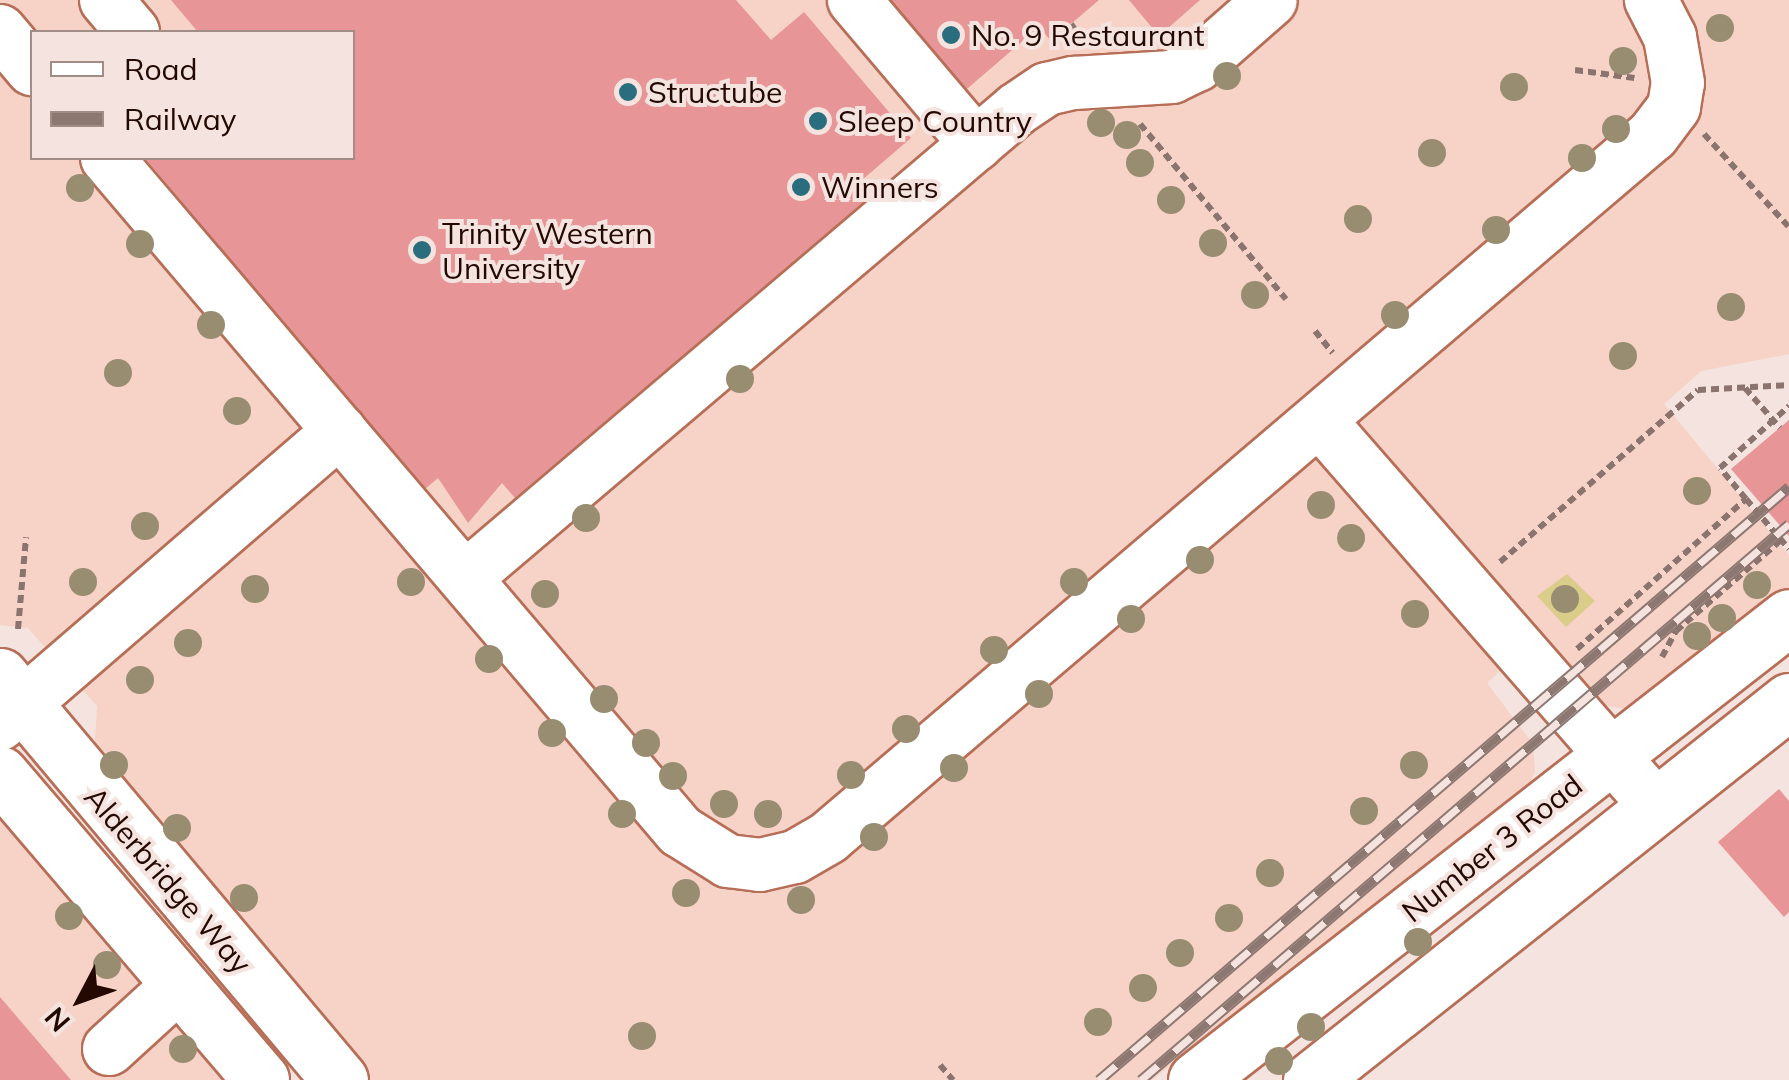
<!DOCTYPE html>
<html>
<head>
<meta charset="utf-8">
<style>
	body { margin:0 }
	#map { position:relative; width:1789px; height:1080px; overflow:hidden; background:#f4e3de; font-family:Mulish,sans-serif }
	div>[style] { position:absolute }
	.built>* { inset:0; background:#f6d2c7 }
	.green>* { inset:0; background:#dacd89 }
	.building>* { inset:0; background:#e79596 }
	.path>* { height:6px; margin-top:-3px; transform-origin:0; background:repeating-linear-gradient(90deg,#8b746e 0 8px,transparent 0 13px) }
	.roads { filter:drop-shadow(2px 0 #b76e57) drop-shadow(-2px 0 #b76e57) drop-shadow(0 2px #b76e57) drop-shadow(0 -2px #b76e57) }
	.minor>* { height:52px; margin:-26px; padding:0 26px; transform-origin:26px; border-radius:26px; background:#fff }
	.major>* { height:55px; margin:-27.5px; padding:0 27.5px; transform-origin:27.5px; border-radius:27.5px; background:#fff }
	.rail>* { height:11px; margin-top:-5.5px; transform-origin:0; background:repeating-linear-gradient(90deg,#f4e3de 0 22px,#8d7771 0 44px); box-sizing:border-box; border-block:2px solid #8d7771 }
	.trees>* { width:28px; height:28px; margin:-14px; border-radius:50%; background:#988c71 }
	.dots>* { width:28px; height:28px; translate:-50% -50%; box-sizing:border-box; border:5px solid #f4e3de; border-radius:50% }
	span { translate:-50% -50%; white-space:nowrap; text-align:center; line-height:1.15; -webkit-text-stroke:8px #f4e3de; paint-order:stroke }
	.poi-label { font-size:30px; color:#240902 }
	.left { translate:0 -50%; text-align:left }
	.street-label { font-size:30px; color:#240902 }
	.legend { position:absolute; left:30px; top:30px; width:325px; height:130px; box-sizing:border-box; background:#f4e3de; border:2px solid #a18c86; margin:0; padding:12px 18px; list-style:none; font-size:30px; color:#240902 }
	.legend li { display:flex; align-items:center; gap:20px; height:50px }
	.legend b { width:50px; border:2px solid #a18c86 }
	.north { position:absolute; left:30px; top:950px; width:100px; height:100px; -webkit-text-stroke:8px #f4e3de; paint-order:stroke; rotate:229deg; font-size:28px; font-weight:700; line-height:40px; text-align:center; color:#240902 }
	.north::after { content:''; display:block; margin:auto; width:35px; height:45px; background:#240902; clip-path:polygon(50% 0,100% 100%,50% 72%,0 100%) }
</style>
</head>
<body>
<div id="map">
	<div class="built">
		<i style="clip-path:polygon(evenodd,0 0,1789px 0,1789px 354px,1701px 371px,1664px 404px,1789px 555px,1789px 590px,1632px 710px,1595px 704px,1537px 637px,1487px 683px,1533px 744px,1535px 772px,1524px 793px,1152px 1080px,370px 1080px,108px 773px,95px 741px,97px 706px,28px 628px,0 625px,0 0,32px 32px,352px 32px,352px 158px,32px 158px,32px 32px)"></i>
		<i style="clip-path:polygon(0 815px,229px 1080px,0 1080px)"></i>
	</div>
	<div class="green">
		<i style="clip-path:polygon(1567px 574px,1595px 601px,1566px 627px,1537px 596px)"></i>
	</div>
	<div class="building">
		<i style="clip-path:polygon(171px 0,736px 0,771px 40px,804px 12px,911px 138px,855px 186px,867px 199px,515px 498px,502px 483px,468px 523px,438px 478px,424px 490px,145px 158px,352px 158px,352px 32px,198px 32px)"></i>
		<i style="clip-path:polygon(881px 0,1099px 0,1051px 41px,1039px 27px,961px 94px)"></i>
		<i style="clip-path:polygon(1129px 0,1200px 0,1159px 36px)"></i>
		<i style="clip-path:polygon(1789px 420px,1789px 536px,1731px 469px)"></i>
		<i style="clip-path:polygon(1779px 789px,1789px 801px,1789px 912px,1784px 917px,1718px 842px)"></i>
		<i style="clip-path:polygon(0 997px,71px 1080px,0 1080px)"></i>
	</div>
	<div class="path">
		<i style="left:1071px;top:24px;width:19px;rotate:55deg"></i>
		<i style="left:1575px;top:70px;width:60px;rotate:7.7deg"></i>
		<i style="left:1140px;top:124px;width:228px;rotate:50.2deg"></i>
		<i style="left:1704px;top:134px;width:126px;rotate:47.6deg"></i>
		<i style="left:1315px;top:331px;width:28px;rotate:51deg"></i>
		<i style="left:1745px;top:388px;width:53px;rotate:48.8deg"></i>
		<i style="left:1746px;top:499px;width:66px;rotate:49.3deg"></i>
		<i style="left:1500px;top:562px;width:262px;rotate:-41deg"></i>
		<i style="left:1698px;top:390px;width:91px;rotate:-3.1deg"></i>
		<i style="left:18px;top:629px;width:92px;rotate:-85deg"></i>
		<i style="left:1577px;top:649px;width:226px;rotate:-41.6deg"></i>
		<i style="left:1746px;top:499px;width:40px;rotate:-130deg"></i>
		<i style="left:1720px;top:468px;width:93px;rotate:-41.9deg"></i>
		<i style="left:1662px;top:657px;width:30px;rotate:-62deg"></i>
		<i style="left:1676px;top:631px;width:139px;rotate:-40.9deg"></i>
		<i style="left:940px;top:1065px;width:20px;rotate:49deg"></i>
	</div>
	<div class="roads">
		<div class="minor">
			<i style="left:106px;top:0;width:42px;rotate:49.8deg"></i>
			<i style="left:854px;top:0;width:189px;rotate:49.7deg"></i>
			<i style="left:0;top:31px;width:50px;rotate:49.9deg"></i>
			<i style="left:107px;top:158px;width:884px;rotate:49.59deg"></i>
			<i style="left:680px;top:831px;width:57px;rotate:32deg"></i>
			<i style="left:728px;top:861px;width:32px;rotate:7deg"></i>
			<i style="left:760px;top:865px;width:36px;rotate:-13deg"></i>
			<i style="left:795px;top:857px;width:39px;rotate:-30deg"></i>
			<i style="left:829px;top:837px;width:1082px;rotate:-40.43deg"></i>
			<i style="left:1653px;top:135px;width:35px;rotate:-53deg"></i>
			<i style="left:1674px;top:107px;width:24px;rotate:-81deg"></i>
			<i style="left:1678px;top:83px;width:47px;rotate:-99.9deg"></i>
			<i style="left:1670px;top:37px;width:42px;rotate:-117.2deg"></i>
			<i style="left:1319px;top:420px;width:512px;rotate:48.88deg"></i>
			<i style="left:465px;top:578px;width:724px;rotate:-40.35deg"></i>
			<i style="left:1017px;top:109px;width:36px;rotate:-34deg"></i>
			<i style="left:1047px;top:89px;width:28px;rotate:-13deg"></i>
			<i style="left:1074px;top:83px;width:98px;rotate:-3.5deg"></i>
			<i style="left:1172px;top:77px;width:28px;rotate:-26deg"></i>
			<i style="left:1197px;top:65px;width:98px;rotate:-41.3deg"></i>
			<i style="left:0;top:724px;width:449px;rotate:-40.8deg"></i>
			<i style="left:109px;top:1049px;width:93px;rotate:-42.4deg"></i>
		</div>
		<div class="major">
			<i style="left:0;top:676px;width:528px;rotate:49.92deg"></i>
			<i style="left:0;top:774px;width:402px;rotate:49.5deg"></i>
			<i style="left:1196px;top:1080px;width:752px;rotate:-37.98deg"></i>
			<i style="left:1311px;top:1080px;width:610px;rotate:-38.41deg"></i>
		</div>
	</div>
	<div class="rail">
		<i style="left:1099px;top:1080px;width:910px;rotate:-40.68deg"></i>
		<i style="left:1141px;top:1080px;width:854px;rotate:-40.63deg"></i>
	</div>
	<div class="trees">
		<i style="left:1720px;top:28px"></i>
		<i style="left:1623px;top:61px"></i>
		<i style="left:1227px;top:76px"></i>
		<i style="left:1514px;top:87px"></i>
		<i style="left:1101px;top:123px"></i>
		<i style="left:1616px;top:129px"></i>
		<i style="left:1127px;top:135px"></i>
		<i style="left:1432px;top:153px"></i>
		<i style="left:1582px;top:158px"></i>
		<i style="left:1140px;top:163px"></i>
		<i style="left:80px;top:188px"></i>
		<i style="left:1171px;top:200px"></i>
		<i style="left:1358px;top:219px"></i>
		<i style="left:1496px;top:230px"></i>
		<i style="left:1213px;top:243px"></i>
		<i style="left:140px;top:244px"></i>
		<i style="left:1255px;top:295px"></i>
		<i style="left:1731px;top:307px"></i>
		<i style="left:1395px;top:315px"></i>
		<i style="left:211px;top:325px"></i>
		<i style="left:1623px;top:356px"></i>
		<i style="left:118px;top:373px"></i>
		<i style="left:740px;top:379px"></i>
		<i style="left:237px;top:411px"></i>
		<i style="left:1697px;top:491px"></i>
		<i style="left:1321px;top:505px"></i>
		<i style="left:586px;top:518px"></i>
		<i style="left:145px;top:526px"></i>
		<i style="left:1351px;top:538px"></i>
		<i style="left:1200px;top:560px"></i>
		<i style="left:83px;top:582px"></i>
		<i style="left:411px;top:582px"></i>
		<i style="left:1074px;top:582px"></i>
		<i style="left:1757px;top:585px"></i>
		<i style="left:255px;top:589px"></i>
		<i style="left:545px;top:594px"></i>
		<i style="left:1565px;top:599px"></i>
		<i style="left:1415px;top:614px"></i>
		<i style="left:1722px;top:618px"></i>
		<i style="left:1131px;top:619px"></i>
		<i style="left:1697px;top:636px"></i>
		<i style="left:188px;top:643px"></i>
		<i style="left:994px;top:650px"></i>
		<i style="left:489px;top:659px"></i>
		<i style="left:140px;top:680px"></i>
		<i style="left:1039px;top:694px"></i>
		<i style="left:604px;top:699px"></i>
		<i style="left:906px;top:729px"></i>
		<i style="left:552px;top:733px"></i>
		<i style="left:646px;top:743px"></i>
		<i style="left:114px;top:765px"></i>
		<i style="left:1414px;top:765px"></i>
		<i style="left:954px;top:768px"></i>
		<i style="left:851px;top:775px"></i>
		<i style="left:673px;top:776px"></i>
		<i style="left:724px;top:804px"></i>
		<i style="left:1364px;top:811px"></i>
		<i style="left:622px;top:814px"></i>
		<i style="left:768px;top:814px"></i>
		<i style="left:177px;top:828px"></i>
		<i style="left:874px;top:837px"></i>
		<i style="left:1270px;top:873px"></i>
		<i style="left:686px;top:893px"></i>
		<i style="left:244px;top:898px"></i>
		<i style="left:801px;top:900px"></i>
		<i style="left:69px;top:916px"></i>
		<i style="left:1229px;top:918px"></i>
		<i style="left:1418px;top:942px"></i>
		<i style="left:1180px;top:953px"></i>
		<i style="left:107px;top:965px"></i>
		<i style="left:1143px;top:988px"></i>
		<i style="left:1098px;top:1022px"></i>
		<i style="left:1311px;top:1027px"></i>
		<i style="left:642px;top:1036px"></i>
		<i style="left:183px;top:1049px"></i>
		<i style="left:1279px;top:1061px"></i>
	</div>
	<div class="dots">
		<i style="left:951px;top:35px;background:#2a6d7e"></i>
		<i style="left:628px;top:92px;background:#2a6d7e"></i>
		<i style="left:818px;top:121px;background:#2a6d7e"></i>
		<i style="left:801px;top:187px;background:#2a6d7e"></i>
		<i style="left:422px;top:250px;background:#2a6d7e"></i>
	</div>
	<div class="poi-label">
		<span class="left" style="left:971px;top:35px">No. 9 Restaurant</span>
		<span class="left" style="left:648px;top:92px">Structube</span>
		<span class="left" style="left:838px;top:121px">Sleep Country</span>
		<span class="left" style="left:821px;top:187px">Winners</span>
		<span class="left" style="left:442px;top:250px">Trinity Western<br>University</span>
	</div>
	<div class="street-label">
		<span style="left:1492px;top:848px;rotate:-38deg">Number 3 Road</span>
		<span style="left:168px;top:880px;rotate:49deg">Alderbridge Way</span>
	</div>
	<ul class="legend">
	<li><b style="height:12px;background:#fff"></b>Road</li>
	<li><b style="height:12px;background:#8d7771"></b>Railway</li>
	</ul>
	<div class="north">N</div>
</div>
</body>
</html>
